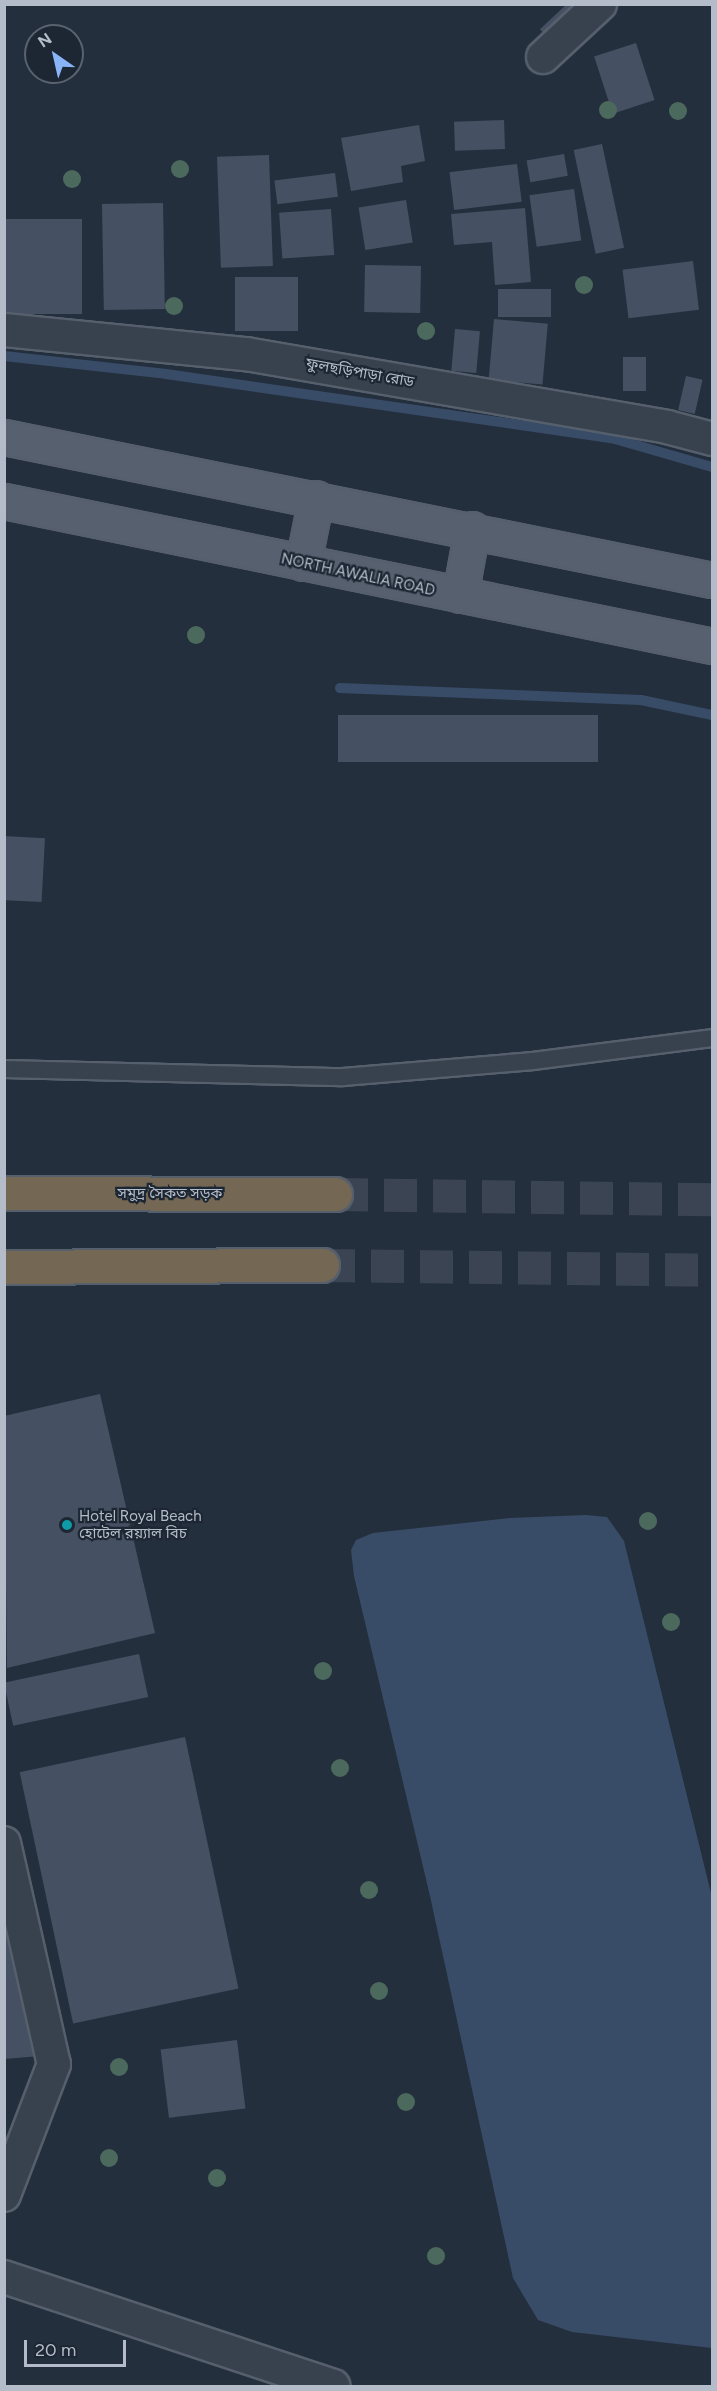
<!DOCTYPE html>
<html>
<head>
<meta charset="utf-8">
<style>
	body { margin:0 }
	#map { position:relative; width:717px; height:2391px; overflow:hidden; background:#242f3e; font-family:Figtree,"Noto Sans Bengali",sans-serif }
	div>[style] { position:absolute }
	.water>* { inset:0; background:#394c67 }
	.stream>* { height:10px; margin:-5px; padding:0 5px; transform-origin:5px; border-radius:5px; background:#394c67 }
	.building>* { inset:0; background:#455162; transform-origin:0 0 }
	.highway-tunnel>* { height:33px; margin-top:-16.5px; transform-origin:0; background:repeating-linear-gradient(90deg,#3a4453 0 33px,transparent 0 49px) }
	.roads { filter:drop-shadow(2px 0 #565f6c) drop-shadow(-2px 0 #565f6c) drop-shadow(0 2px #565f6c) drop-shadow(0 -2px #565f6c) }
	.lane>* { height:16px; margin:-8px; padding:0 8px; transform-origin:8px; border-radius:8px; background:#38414e }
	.street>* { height:32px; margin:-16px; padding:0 16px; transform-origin:16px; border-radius:16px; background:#38414e }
	.primary>* { height:33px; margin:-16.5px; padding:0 16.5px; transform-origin:16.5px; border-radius:16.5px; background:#56606e }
	.highway>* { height:33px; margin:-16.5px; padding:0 16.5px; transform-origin:16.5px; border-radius:16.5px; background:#746855 }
	.trees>* { width:18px; height:18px; margin:-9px; border-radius:50%; background:#4b6a5d }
	.dots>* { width:16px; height:16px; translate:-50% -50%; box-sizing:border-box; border:3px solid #1d2633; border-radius:50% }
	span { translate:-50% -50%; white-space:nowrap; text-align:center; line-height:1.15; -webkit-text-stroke:4.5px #1d2633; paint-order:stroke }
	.street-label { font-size:15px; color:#b4bcc9 }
	.poi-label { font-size:15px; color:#b4bcc9 }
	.left { translate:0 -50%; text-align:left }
	.frame { position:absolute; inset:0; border:6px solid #b4bcc9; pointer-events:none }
	.north { position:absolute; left:24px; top:24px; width:60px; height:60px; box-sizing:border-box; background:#1d2633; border:2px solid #59626f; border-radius:50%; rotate:326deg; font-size:16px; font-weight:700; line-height:24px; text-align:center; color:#b4bcc9 }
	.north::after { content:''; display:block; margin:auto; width:21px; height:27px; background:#8ab4f8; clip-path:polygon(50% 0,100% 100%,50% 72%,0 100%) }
	.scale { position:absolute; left:24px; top:2340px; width:102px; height:27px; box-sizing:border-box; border:3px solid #b4bcc9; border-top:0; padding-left:8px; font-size:18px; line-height:21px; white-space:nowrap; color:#b4bcc9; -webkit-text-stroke:4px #1d2633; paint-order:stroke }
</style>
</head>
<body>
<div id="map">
	<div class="water">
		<i style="clip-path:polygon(586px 1515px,607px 1517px,624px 1541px,712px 1897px,712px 2348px,572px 2332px,538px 2320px,513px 2278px,430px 1896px,354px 1576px,351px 1550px,356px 1540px,373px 1533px,510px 1518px)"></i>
	</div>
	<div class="stream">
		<i style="left:4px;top:356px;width:163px;rotate:6.3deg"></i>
		<i style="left:166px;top:374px;width:454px;rotate:8.2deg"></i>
		<i style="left:615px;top:439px;width:101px;rotate:16.1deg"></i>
		<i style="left:340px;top:688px;width:301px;rotate:2.3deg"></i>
		<i style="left:641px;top:700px;width:73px;rotate:11.9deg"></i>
	</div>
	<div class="building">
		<i style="left:567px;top:4px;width:16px;height:37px;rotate:47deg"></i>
		<i style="left:636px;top:43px;width:60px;height:44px;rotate:72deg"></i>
		<i style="left:504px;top:120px;width:29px;height:50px;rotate:88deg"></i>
		<i style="clip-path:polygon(419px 125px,425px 161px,401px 166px,403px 182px,351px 191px,341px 138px)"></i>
		<i style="left:602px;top:144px;width:106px;height:29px;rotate:78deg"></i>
		<i style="left:564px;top:154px;width:22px;height:38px;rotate:80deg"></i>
		<i style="left:269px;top:155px;width:111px;height:52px;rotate:88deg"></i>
		<i style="left:517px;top:164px;width:38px;height:68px;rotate:83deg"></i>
		<i style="left:335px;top:173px;width:24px;height:61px;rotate:83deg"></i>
		<i style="left:574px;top:189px;width:52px;height:45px;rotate:82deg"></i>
		<i style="left:406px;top:200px;width:43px;height:48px;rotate:81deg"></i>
		<i style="left:163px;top:203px;width:106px;height:61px;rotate:89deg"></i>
		<i style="clip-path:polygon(525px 208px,531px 282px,495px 285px,492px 242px,454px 245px,451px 214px)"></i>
		<i style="left:331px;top:209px;width:46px;height:52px;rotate:86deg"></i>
		<i style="left:4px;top:219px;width:78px;height:95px"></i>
		<i style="left:693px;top:261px;width:49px;height:71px;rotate:83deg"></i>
		<i style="left:365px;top:265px;width:56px;height:47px;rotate:1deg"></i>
		<i style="left:298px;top:277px;width:54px;height:63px;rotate:90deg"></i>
		<i style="left:498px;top:289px;width:53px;height:28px"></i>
		<i style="left:494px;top:319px;width:54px;height:61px;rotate:5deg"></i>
		<i style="left:455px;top:329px;width:25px;height:42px;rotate:5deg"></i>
		<i style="left:646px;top:357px;width:34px;height:23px;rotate:90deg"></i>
		<i style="left:686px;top:376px;width:17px;height:35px;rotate:13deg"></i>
		<i style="left:338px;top:715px;width:260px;height:47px"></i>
		<i style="left:4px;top:836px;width:41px;height:64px;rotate:3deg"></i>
		<i style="clip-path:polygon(100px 1394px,155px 1633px,7px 1668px,4px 1416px)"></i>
		<i style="left:139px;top:1654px;width:44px;height:138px;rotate:78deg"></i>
		<i style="left:185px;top:1737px;width:257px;height:169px;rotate:78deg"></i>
		<i style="clip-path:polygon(4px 1901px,40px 2056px,4px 2059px)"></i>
		<i style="left:237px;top:2040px;width:69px;height:77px;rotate:83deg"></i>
	</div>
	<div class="highway-tunnel">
		<i style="left:335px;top:1194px;width:377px;rotate:0.8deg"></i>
		<i style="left:322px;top:1265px;width:390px;rotate:0.7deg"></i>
	</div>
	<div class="roads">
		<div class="lane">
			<i style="left:4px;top:1069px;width:339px;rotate:1.4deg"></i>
			<i style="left:343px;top:1077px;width:191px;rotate:-4.8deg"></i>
			<i style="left:533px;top:1061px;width:180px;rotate:-7.3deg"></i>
		</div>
		<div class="street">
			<i style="left:543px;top:57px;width:78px;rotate:-42.9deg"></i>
			<i style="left:4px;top:330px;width:243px;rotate:5.7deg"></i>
			<i style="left:246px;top:354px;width:427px;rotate:9.8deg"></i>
			<i style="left:667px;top:427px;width:47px;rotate:14.9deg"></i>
			<i style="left:4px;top:1843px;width:227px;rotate:77.3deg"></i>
			<i style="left:54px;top:2064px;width:140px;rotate:110.9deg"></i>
			<i style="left:4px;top:2277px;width:347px;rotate:18.3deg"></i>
		</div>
		<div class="primary">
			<i style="left:4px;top:437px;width:722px;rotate:11.42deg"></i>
			<i style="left:4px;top:501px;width:723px;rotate:11.57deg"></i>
			<i style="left:303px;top:563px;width:66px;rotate:-78.7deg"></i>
			<i style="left:460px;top:595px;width:67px;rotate:-79.7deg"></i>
		</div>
		<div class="highway">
			<i style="left:4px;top:1193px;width:331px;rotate:0.2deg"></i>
			<i style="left:4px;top:1267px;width:318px;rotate:-0.4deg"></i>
		</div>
	</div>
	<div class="trees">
		<i style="left:608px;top:110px"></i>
		<i style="left:678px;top:111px"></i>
		<i style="left:180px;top:169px"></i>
		<i style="left:72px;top:179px"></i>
		<i style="left:584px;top:285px"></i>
		<i style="left:174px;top:306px"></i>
		<i style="left:426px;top:331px"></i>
		<i style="left:196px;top:635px"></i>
		<i style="left:648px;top:1521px"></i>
		<i style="left:671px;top:1622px"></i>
		<i style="left:323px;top:1671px"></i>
		<i style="left:340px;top:1768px"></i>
		<i style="left:369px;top:1890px"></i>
		<i style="left:379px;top:1991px"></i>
		<i style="left:119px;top:2067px"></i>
		<i style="left:406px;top:2102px"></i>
		<i style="left:109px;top:2158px"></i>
		<i style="left:217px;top:2178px"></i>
		<i style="left:436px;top:2256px"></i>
	</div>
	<div class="dots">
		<i style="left:67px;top:1525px;background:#0f9aa8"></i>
	</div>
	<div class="street-label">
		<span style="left:360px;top:373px;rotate:10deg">ফুলছড়িপাড়া রোড</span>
		<span style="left:358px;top:575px;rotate:12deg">NORTH AWALIA ROAD</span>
		<span style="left:170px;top:1194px">সমুদ্র সৈকত সড়ক</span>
	</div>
	<div class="poi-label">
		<span class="left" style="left:79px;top:1525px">Hotel Royal Beach<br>হোটেল রয়্যাল বিচ</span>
	</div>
	<div class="frame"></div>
	<div class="north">N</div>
	<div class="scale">20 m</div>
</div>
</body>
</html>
